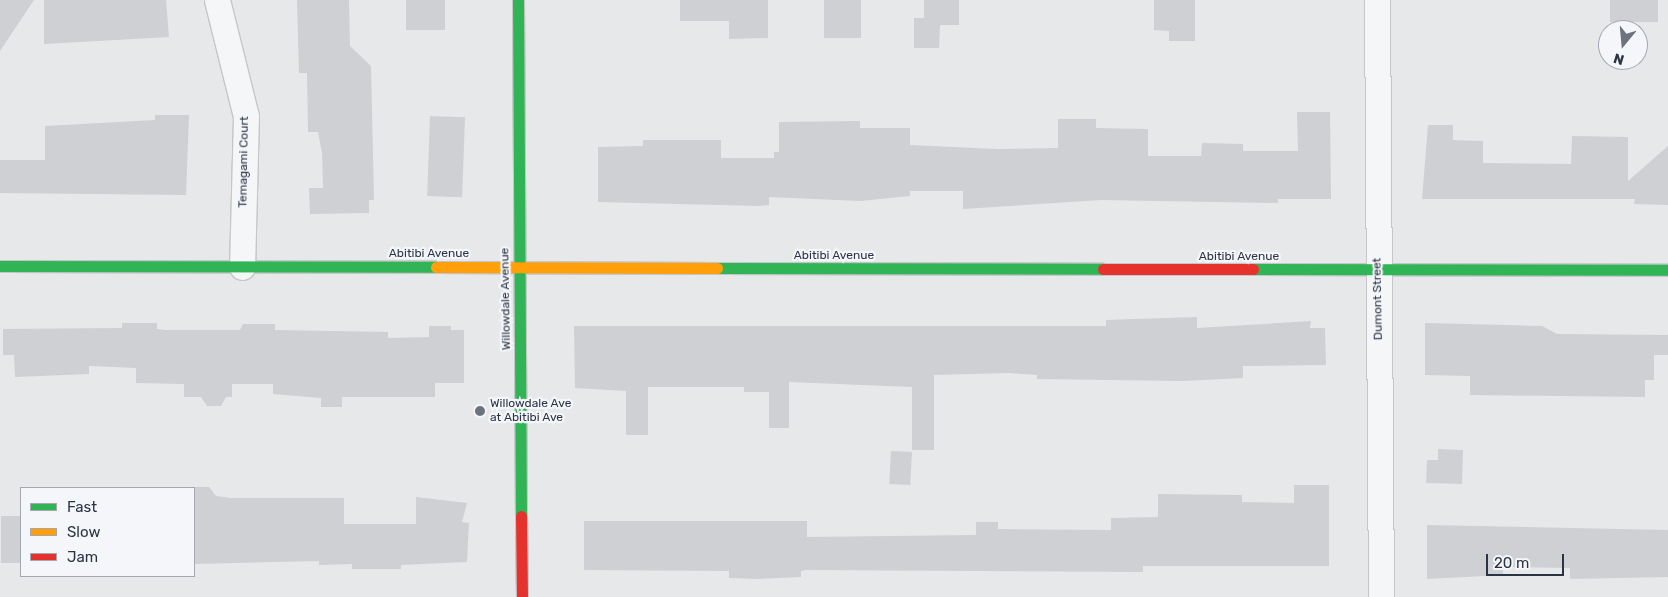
<!DOCTYPE html>
<html>
<head>
<meta charset="utf-8">
<style>
	body { margin:0 }
	#map { position:relative; width:1668px; height:597px; overflow:hidden; background:#e6e8ea; font-family:Rubik,sans-serif }
	div>[style] { position:absolute }
	.building>* { inset:0; background:#ced0d3; transform-origin:0 0 }
	.roads { filter:drop-shadow(1px 0 #c4c6c8) drop-shadow(-1px 0 #c4c6c8) drop-shadow(0 1px #c4c6c8) drop-shadow(0 -1px #c4c6c8) }
	.street>* { height:25px; margin:-12.5px; padding:0 12.5px; transform-origin:12.5px; border-radius:12.5px; background:#f5f6f7 }
	.fast>* { height:11px; margin:-5.5px; padding:0 5.5px; transform-origin:5.5px; border-radius:5.5px; background:#30b455 }
	.slow>* { height:11px; margin:-5.5px; padding:0 5.5px; transform-origin:5.5px; border-radius:5.5px; background:#ff9f0a }
	.jam>* { height:11px; margin:-5.5px; padding:0 5.5px; transform-origin:5.5px; border-radius:5.5px; background:#e5322d }
	.dots>* { width:14px; height:14px; translate:-50% -50%; box-sizing:border-box; border:2px solid #f4f6f9; border-radius:50% }
	span { translate:-50% -50%; white-space:nowrap; text-align:center; line-height:1.15; -webkit-text-stroke:4.5px #f4f6f9; paint-order:stroke }
	.street-label { font-size:12px; color:#2b3445 }
	.poi-label { font-size:12px; color:#2b3445 }
	.left { translate:0 -50%; text-align:left }
	.legend { position:absolute; left:20px; top:487px; width:175px; height:90px; box-sizing:border-box; background:#f4f6f9; border:1px solid #a4a8b1; margin:0; padding:6px 9px; list-style:none; font-size:15px; color:#2b3445 }
	.legend li { display:flex; align-items:center; gap:10px; height:25px }
	.legend b { width:25px; border:1px solid #a4a8b1 }
	.north { position:absolute; left:1598px; top:20px; width:50px; height:50px; box-sizing:border-box; background:#f4f6f9; border:1px solid #a4a8b1; border-radius:50%; rotate:197deg; font-size:14px; font-weight:700; line-height:20px; text-align:center; color:#2b3445 }
	.north::after { content:''; display:block; margin:auto; width:18px; height:22px; background:#6c737f; clip-path:polygon(50% 0,100% 100%,50% 72%,0 100%) }
	.scale { position:absolute; left:1486px; top:554px; width:78px; height:22px; box-sizing:border-box; border:2px solid #2b3445; border-top:0; padding-left:6px; font-size:15px; line-height:18px; white-space:nowrap; color:#2b3445; -webkit-text-stroke:4px #f4f6f9; paint-order:stroke }
</style>
</head>
<body>
<div id="map">
	<div class="building">
		<i style="clip-path:polygon(0 0,34px 0,0 51px)"></i>
		<i style="clip-path:polygon(44px 0,166px 0,169px 37px,44px 44px)"></i>
		<i style="clip-path:polygon(297px 0,349px 0,350px 46px,371px 66px,374px 200px,369px 200px,369px 213px,310px 214px,309px 188px,323px 188px,322px 153px,318px 132px,308px 132px,307px 73px,299px 73px)"></i>
		<i style="left:406px;top:0;width:39px;height:30px"></i>
		<i style="clip-path:polygon(680px 0,768px 0,768px 38px,729px 39px,729px 21px,680px 21px)"></i>
		<i style="left:824px;top:0;width:37px;height:38px"></i>
		<i style="clip-path:polygon(924px 0,959px 0,959px 25px,940px 25px,939px 48px,914px 48px,914px 18px,924px 18px)"></i>
		<i style="clip-path:polygon(1154px 0,1195px 0,1195px 41px,1169px 41px,1169px 31px,1154px 30px)"></i>
		<i style="left:1610px;top:0;width:48px;height:22px"></i>
		<i style="clip-path:polygon(1297px 112px,1330px 112px,1331px 199px,1278px 199px,1278px 203px,1101px 200px,963px 209px,963px 191px,910px 191px,910px 196px,860px 201px,769px 197px,769px 205px,760px 206px,598px 202px,598px 147px,643px 146px,643px 140px,721px 140px,721px 158px,774px 158px,774px 152px,779px 152px,779px 122px,860px 121px,860px 128px,910px 128px,910px 145px,997px 149px,1058px 148px,1058px 119px,1096px 119px,1096px 128px,1148px 129px,1148px 156px,1201px 156px,1202px 143px,1243px 144px,1243px 151px,1298px 151px)"></i>
		<i style="clip-path:polygon(155px 115px,189px 115px,186px 195px,0 193px,0 160px,45px 160px,45px 126px,155px 120px)"></i>
		<i style="left:430px;top:116px;width:35px;height:80px;rotate:2deg"></i>
		<i style="clip-path:polygon(1428px 125px,1453px 125px,1453px 140px,1483px 141px,1483px 163px,1571px 164px,1572px 136px,1628px 137px,1628px 181px,1668px 146px,1668px 205px,1634px 204px,1635px 199px,1422px 199px)"></i>
		<i style="clip-path:polygon(1197px 317px,1197px 328px,1311px 321px,1310px 328px,1325px 328px,1326px 365px,1243px 366px,1243px 378px,1183px 381px,1037px 379px,1037px 375px,1009px 373px,934px 375px,934px 450px,912px 450px,912px 387px,789px 382px,789px 428px,769px 428px,769px 392px,744px 392px,744px 387px,648px 387px,648px 435px,626px 435px,626px 391px,575px 388px,574px 326px,1106px 326px,1106px 320px)"></i>
		<i style="clip-path:polygon(122px 323px,157px 323px,157px 329px,166px 330px,240px 330px,243px 324px,275px 324px,275px 330px,388px 332px,388px 338px,429px 337px,429px 326px,451px 326px,451px 330px,464px 330px,464px 383px,435px 383px,435px 397px,342px 397px,342px 407px,321px 407px,321px 398px,273px 394px,273px 384px,232px 384px,232px 397px,226px 397px,221px 406px,207px 406px,201px 397px,184px 397px,184px 384px,136px 383px,136px 368px,89px 366px,89px 374px,15px 377px,14px 355px,3px 355px,3px 329px,122px 328px)"></i>
		<i style="clip-path:polygon(1425px 323px,1542px 326px,1557px 334px,1668px 335px,1668px 355px,1654px 355px,1654px 380px,1645px 380px,1645px 397px,1470px 395px,1470px 376px,1425px 375px)"></i>
		<i style="clip-path:polygon(1438px 449px,1463px 450px,1462px 484px,1426px 483px,1427px 460px,1438px 460px)"></i>
		<i style="left:891px;top:451px;width:21px;height:33px;rotate:3deg"></i>
		<i style="clip-path:polygon(1294px 485px,1329px 485px,1329px 566px,1143px 566px,1143px 572px,806px 570px,801px 571px,801px 577px,759px 579px,729px 578px,729px 571px,584px 570px,584px 521px,807px 521px,807px 537px,976px 535px,976px 522px,998px 522px,998px 529px,1111px 530px,1111px 518px,1158px 517px,1158px 494px,1242px 495px,1242px 502px,1294px 503px)"></i>
		<i style="clip-path:polygon(194px 487px,209px 487px,216px 496px,231px 498px,344px 498px,344px 524px,416px 524px,416px 497px,467px 503px,462px 522px,469px 523px,467px 562px,401px 565px,401px 569px,352px 569px,352px 564px,319px 565px,319px 561px,194px 564px)"></i>
		<i style="left:1px;top:516px;width:20px;height:47px"></i>
		<i style="clip-path:polygon(1427px 525px,1668px 530px,1668px 577px,1570px 579px,1570px 568px,1503px 567px,1503px 575px,1427px 579px)"></i>
	</div>
	<div class="roads">
		<div class="street">
			<i style="left:217px;top:0;width:120px;rotate:76deg"></i>
			<i style="left:246px;top:116px;width:151px;rotate:91.5deg"></i>
			<i style="left:1377px;top:0;width:597px;rotate:89.62deg"></i>
		</div>
		<div class="fast">
			<i style="left:518px;top:0;width:516px;rotate:89.67deg"></i>
			<i style="left:0;top:266px;width:436px;rotate:0.1deg"></i>
			<i style="left:717px;top:268px;width:386px;rotate:0.1deg"></i>
			<i style="left:1253px;top:269px;width:415px;rotate:0.1deg"></i>
		</div>
		<div class="slow">
			<i style="left:436px;top:267px;width:281px;rotate:0.2deg"></i>
		</div>
		<div class="jam">
			<i style="left:1103px;top:269px;width:150px"></i>
			<i style="left:521px;top:516px;width:81px;rotate:89.3deg"></i>
		</div>
	</div>
	<div class="dots">
		<i style="left:480px;top:411px;background:#6c737f"></i>
	</div>
	<div class="street-label">
		<span style="left:244px;top:162px;rotate:-89deg">Temagami Court</span>
		<span style="left:429px;top:254px">Abitibi Avenue</span>
		<span style="left:834px;top:256px">Abitibi Avenue</span>
		<span style="left:1239px;top:257px">Abitibi Avenue</span>
		<span style="left:506px;top:299px;rotate:-91deg">Willowdale Avenue</span>
		<span style="left:1378px;top:299px;rotate:-91deg">Dumont Street</span>
	</div>
	<div class="poi-label">
		<span class="left" style="left:490px;top:411px">Willowdale Ave<br>at Abitibi Ave</span>
	</div>
	<ul class="legend">
	<li><b style="height:6px;background:#30b455"></b>Fast</li>
	<li><b style="height:6px;background:#ff9f0a"></b>Slow</li>
	<li><b style="height:6px;background:#e5322d"></b>Jam</li>
	</ul>
	<div class="north">N</div>
	<div class="scale">20 m</div>
</div>
</body>
</html>
